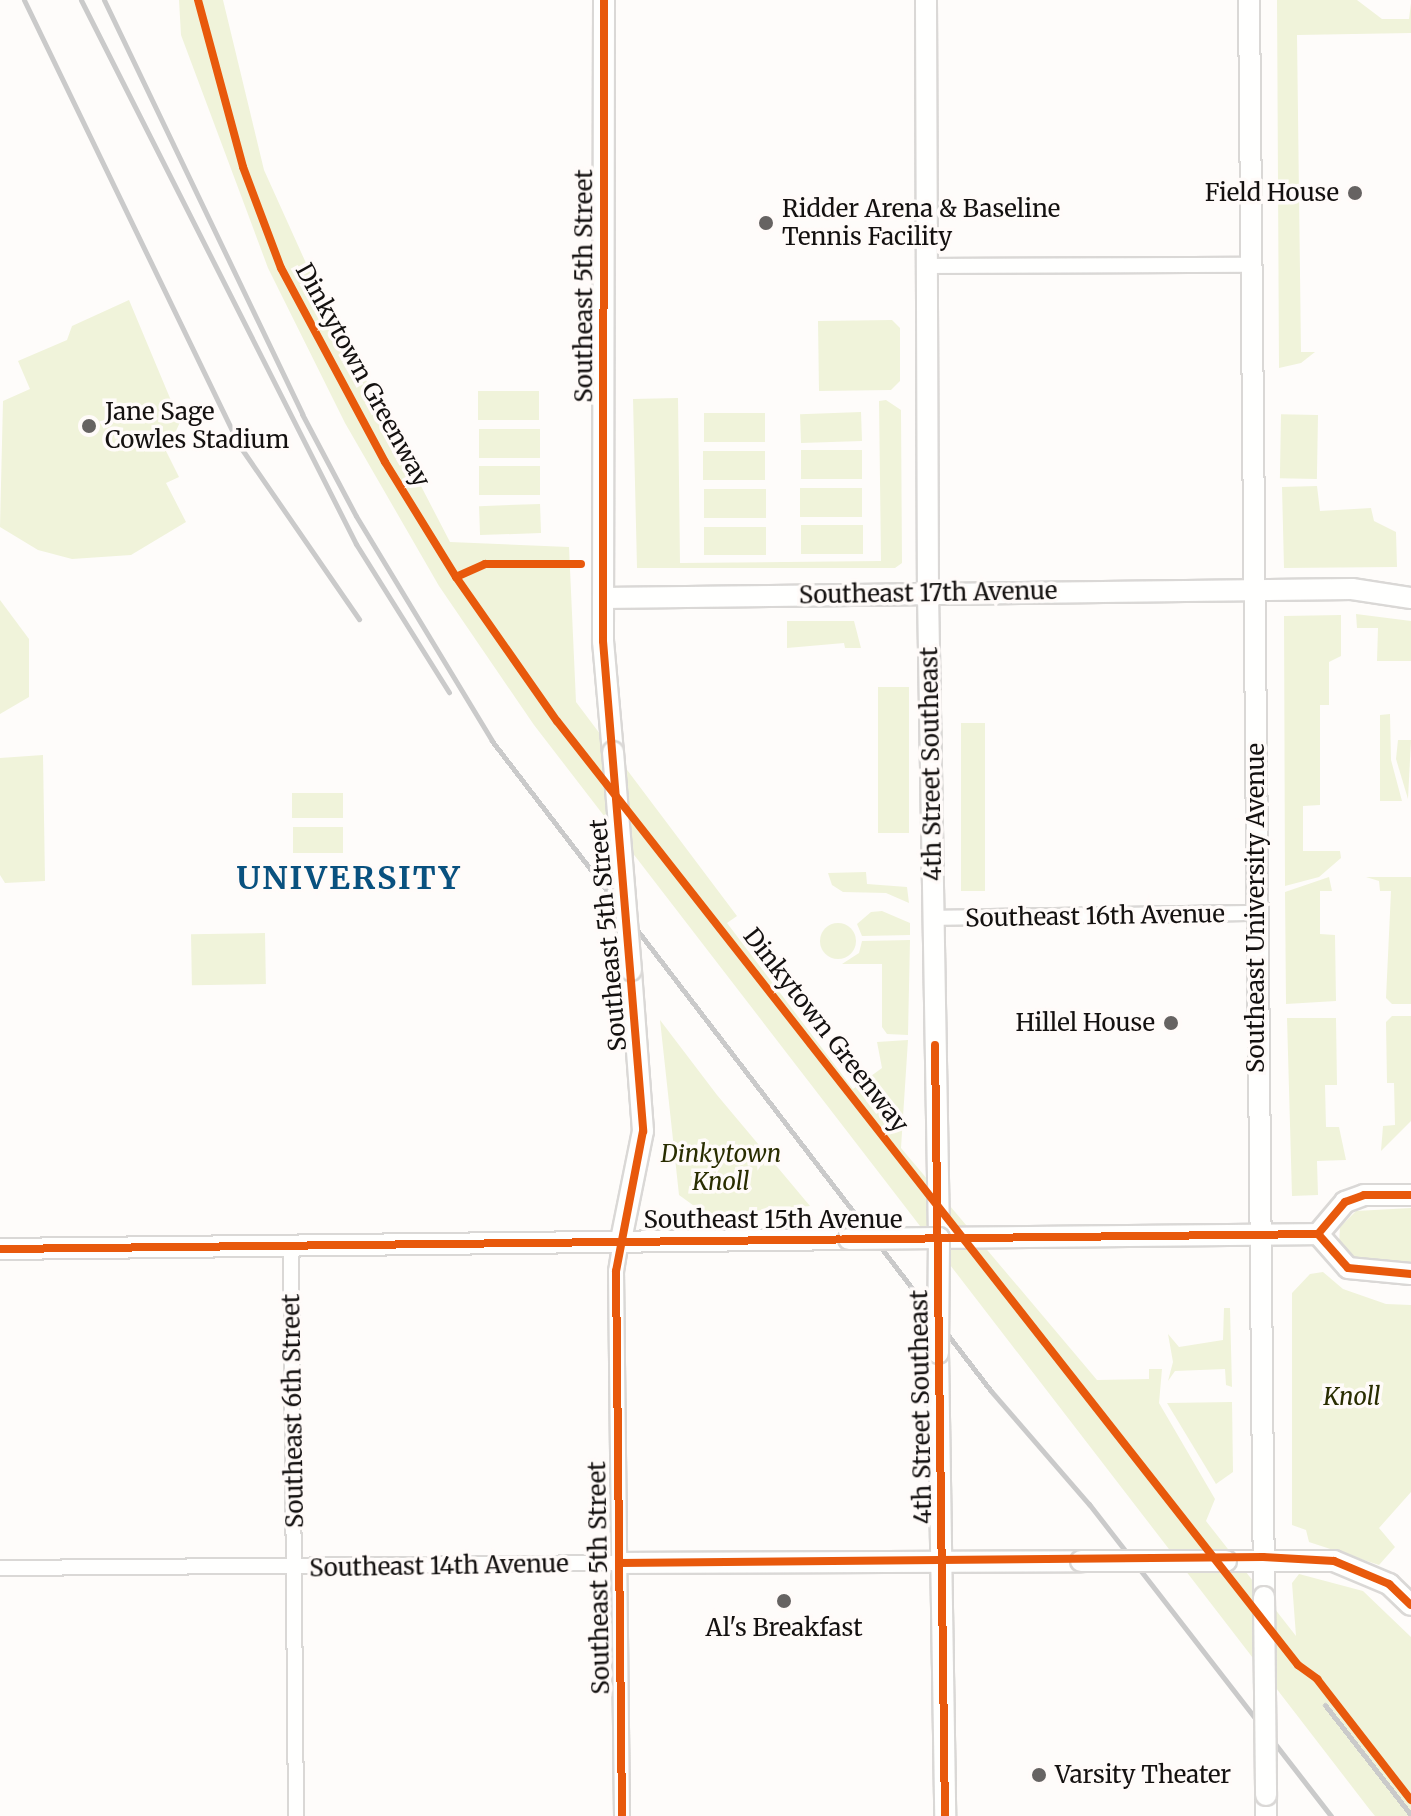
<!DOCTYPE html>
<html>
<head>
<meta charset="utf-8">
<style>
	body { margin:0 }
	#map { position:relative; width:1411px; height:1816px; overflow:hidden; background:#fefcfa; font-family:Merriweather,serif }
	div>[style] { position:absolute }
	.green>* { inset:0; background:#f0f3da; transform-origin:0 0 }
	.round { border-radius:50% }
	.roads { filter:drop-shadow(2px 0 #dad8d6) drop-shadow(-2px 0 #dad8d6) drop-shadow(0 2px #dad8d6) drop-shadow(0 -2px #dad8d6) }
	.street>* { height:14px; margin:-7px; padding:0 7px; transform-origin:7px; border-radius:7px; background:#fffffe }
	.secondary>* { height:20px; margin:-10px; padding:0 10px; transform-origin:10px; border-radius:10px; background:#fffffe }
	.rail>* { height:5px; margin:-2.5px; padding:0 2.5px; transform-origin:2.5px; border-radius:2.5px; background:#cacaca }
	.bridges { filter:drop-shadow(2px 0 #dad8d6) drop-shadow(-2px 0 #dad8d6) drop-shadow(0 2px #dad8d6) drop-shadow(0 -2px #dad8d6) }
	.secondary-bridge>* { height:20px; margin:-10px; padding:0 10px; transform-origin:10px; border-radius:10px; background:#fffffe }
	.cycleway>* { height:8px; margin:-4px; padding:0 4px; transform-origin:4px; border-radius:4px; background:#e8590c }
	.dots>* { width:22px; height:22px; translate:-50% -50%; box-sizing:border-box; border:4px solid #fffbf9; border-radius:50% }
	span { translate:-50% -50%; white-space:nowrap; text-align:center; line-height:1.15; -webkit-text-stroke:7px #fffbf9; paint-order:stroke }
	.poi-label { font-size:24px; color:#141110 }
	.right { translate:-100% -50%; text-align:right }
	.left { translate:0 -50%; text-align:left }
	.street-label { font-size:24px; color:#141110 }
	.park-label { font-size:24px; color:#292d00; font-style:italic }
	.district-label { font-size:32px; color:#09517f; font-weight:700; letter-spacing:2px }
</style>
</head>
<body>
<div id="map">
	<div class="green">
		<i style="clip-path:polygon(179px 0,223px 0,264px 170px,310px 272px,450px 542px,569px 547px,576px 702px,737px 916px,727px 923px,853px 1089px,882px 1068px,877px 1042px,908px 1040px,901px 1148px,1097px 1380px,1149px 1379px,1149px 1369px,1162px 1369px,1159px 1403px,1215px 1499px,1206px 1521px,1296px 1636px,1292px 1583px,1299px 1574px,1363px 1591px,1411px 1637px,1411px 1816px,1375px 1816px,1370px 1810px,534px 725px,439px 586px,345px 423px,268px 268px,181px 35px)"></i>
		<i style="clip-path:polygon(1277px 0,1357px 0,1382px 19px,1409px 19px,1411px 3px,1411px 33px,1297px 35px,1301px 352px,1315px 352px,1301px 363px,1279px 368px)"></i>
		<i style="clip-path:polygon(129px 300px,180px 422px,176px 431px,160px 439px,179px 477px,166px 483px,186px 522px,131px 555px,72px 559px,38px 550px,0 527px,3px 401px,30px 389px,18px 361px,67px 340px,72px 326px)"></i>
		<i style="clip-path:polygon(892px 320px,900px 328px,900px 381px,891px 390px,819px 391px,818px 321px)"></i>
		<i style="left:478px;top:391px;width:61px;height:29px"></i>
		<i style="clip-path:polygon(678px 398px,680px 563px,881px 561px,879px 401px,886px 400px,901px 410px,902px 563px,895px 568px,637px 568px,633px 399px)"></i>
		<i style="left:861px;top:412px;width:29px;height:61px;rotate:88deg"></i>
		<i style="left:704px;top:413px;width:61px;height:29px"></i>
		<i style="left:1318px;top:415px;width:64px;height:37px;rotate:91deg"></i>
		<i style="left:479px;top:429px;width:61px;height:29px"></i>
		<i style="left:801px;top:450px;width:61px;height:29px"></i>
		<i style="left:703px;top:451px;width:62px;height:29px"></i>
		<i style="left:540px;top:466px;width:29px;height:61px;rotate:90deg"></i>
		<i style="clip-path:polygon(1317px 486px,1320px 511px,1371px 508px,1374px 521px,1396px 532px,1397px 567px,1284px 568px,1282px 487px)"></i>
		<i style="left:862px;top:488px;width:29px;height:62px;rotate:90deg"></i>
		<i style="left:704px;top:489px;width:62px;height:29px"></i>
		<i style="left:540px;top:504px;width:29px;height:61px;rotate:88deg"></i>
		<i style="left:863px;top:525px;width:29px;height:62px;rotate:90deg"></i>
		<i style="left:704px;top:527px;width:62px;height:28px"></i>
		<i style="clip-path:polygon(0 600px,29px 639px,29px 697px,0 714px)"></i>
		<i style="clip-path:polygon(1356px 614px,1411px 621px,1411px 661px,1377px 661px,1378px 628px,1357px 628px)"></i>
		<i style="clip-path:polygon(1341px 615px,1341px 656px,1329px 662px,1329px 705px,1320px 705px,1320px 805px,1303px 806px,1303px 851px,1340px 851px,1341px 858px,1319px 877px,1285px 886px,1284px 616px)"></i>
		<i style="clip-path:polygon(787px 621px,854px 621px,861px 648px,845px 648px,844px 643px,787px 648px)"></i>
		<i style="left:909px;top:687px;width:146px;height:31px;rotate:90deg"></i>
		<i style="clip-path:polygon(1390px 714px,1391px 760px,1402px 801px,1380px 801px,1380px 715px)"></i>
		<i style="left:961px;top:723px;width:24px;height:168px"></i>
		<i style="clip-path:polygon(1398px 740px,1411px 740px,1408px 799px,1396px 759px)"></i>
		<i style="clip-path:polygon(43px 755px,45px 881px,5px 883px,0 875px,0 758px)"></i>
		<i style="left:292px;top:793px;width:51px;height:25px"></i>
		<i style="left:293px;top:827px;width:50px;height:26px"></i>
		<i style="clip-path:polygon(866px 872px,867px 884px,907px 887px,909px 903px,886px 893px,843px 892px,832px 885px,828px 873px)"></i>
		<i style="clip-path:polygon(1329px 877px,1332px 891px,1320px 891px,1320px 934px,1335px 935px,1336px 1001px,1286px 1004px,1285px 892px)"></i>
		<i style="clip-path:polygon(1366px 877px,1411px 877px,1411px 1004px,1392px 1004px,1386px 998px,1391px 891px,1380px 891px,1379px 881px)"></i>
		<i style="clip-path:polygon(882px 911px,910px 923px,910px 935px,862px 936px,857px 924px,871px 912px)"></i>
		<i class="round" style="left:820px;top:923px;width:36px;height:36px"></i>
		<i style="left:265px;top:933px;width:51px;height:74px;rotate:89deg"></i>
		<i style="clip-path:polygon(910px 940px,908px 1035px,887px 1034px,882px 1027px,882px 964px,842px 964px,859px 953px,862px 941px)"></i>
		<i style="clip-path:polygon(1392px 1016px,1411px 1016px,1411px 1121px,1381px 1151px,1383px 1126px,1395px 1125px,1394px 1083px,1387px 1083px,1386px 1022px)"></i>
		<i style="clip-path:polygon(1287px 1018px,1336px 1018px,1337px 1085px,1325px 1085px,1326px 1127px,1339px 1127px,1346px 1160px,1317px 1161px,1318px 1195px,1292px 1196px)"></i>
		<i style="clip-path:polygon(660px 1020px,717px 1095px,810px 1206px,708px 1216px,679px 1195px)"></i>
		<i style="clip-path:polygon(1411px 1208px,1411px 1264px,1358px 1263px,1339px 1246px,1340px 1227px,1356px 1211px)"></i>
		<i style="clip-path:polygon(1323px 1272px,1343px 1289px,1386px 1304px,1411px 1305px,1411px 1492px,1379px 1528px,1395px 1547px,1379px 1565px,1309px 1542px,1306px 1530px,1292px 1525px,1292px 1293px,1310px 1274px)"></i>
		<i style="clip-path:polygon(1224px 1308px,1230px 1308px,1232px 1387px,1226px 1385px,1225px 1369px,1175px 1371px,1168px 1381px,1173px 1362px,1168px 1334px,1179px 1347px,1223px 1340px)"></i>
		<i style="clip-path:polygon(1232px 1402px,1233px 1472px,1216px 1484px,1167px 1403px)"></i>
	</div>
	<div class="roads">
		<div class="street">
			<i style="left:930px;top:266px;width:319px;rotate:-0.2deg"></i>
			<i style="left:933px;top:918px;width:324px;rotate:-0.9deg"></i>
			<i style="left:621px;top:1240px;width:31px;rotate:99deg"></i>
			<i style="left:616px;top:1271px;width:545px;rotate:89.37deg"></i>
			<i style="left:291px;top:1246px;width:570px;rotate:89.5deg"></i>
			<i style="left:0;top:1568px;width:619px;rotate:-0.46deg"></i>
		</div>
		<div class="secondary">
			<i style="left:604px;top:0;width:641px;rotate:90.09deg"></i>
			<i style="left:603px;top:641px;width:111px;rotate:84.9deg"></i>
			<i style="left:926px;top:0;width:593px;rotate:89.81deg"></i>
			<i style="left:928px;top:593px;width:645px;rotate:89.02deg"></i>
			<i style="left:939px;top:1238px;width:379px;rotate:-0.6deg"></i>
			<i style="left:1318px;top:1234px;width:45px;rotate:48.6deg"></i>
			<i style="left:1348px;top:1268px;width:63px;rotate:5.4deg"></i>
			<i style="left:1249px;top:0;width:1597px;rotate:89.46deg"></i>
			<i style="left:603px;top:598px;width:749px;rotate:-0.69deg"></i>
			<i style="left:1352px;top:589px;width:60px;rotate:8.7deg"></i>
			<i style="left:1318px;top:1234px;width:42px;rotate:-49.8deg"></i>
			<i style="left:1345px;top:1202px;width:20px;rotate:-20deg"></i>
			<i style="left:1364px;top:1195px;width:47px"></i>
			<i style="left:621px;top:1240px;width:111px;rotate:-78.6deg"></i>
			<i style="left:643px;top:1131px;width:161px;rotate:-94.3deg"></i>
			<i style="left:0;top:1249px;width:849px;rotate:-0.67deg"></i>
			<i style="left:938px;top:1353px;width:463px;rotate:89.1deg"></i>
			<i style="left:1226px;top:1561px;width:108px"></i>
			<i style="left:1334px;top:1561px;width:60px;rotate:22.7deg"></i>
			<i style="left:1389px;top:1584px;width:30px;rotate:44deg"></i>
			<i style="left:619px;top:1563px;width:462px;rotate:-0.2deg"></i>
			<i style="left:1266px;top:1795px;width:21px;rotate:90deg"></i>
		</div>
	</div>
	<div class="rail">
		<i style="left:24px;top:0;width:498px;rotate:64.2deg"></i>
		<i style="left:241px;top:448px;width:208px;rotate:55.4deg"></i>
		<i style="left:81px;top:0;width:610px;rotate:63.18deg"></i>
		<i style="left:356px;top:544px;width:175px;rotate:57.9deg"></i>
		<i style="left:104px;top:0;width:459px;rotate:64.4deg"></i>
		<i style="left:302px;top:414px;width:115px;rotate:62.1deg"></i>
		<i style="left:356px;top:516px;width:263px;rotate:58.8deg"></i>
		<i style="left:492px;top:741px;width:819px;rotate:52.49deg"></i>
		<i style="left:991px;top:1391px;width:150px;rotate:49.1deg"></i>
		<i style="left:1089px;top:1504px;width:395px;rotate:52.2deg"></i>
		<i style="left:1325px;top:1705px;width:140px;rotate:52deg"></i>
	</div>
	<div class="bridges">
		<div class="secondary-bridge">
			<i style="left:613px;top:752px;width:219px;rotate:85.3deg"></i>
			<i style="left:849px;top:1239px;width:90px;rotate:-0.6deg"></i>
			<i style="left:939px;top:1238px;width:115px;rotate:90.5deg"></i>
			<i style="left:1081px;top:1561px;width:145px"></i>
			<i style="left:1264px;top:1597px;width:198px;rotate:89.4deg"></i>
		</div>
	</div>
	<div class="cycleway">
		<i style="left:198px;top:0;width:173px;rotate:74.9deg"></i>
		<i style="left:243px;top:167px;width:108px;rotate:69.4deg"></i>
		<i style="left:281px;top:268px;width:220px;rotate:61.8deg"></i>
		<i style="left:385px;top:462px;width:135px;rotate:58.3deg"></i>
		<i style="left:456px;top:577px;width:176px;rotate:55deg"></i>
		<i style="left:557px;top:721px;width:1200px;rotate:51.87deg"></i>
		<i style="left:1298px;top:1665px;width:24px;rotate:36deg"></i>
		<i style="left:1317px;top:1679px;width:153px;rotate:52.2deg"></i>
		<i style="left:604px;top:0;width:641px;rotate:90.09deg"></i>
		<i style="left:603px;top:641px;width:492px;rotate:85.3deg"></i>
		<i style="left:643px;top:1131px;width:143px;rotate:100.9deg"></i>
		<i style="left:616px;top:1271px;width:545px;rotate:89.37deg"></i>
		<i style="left:456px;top:577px;width:32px;rotate:-24deg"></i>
		<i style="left:485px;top:564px;width:96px"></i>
		<i style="left:935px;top:1045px;width:771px;rotate:89.26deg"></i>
		<i style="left:1318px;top:1234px;width:42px;rotate:-49.8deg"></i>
		<i style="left:1345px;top:1202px;width:20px;rotate:-20deg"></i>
		<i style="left:1364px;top:1195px;width:47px"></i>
		<i style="left:0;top:1249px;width:1318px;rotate:-0.65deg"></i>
		<i style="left:1318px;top:1234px;width:45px;rotate:48.6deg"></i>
		<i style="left:1348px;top:1268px;width:63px;rotate:5.4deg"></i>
		<i style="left:619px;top:1563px;width:644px;rotate:-0.53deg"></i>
		<i style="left:1263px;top:1557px;width:71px;rotate:3.2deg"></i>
		<i style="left:1334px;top:1561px;width:60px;rotate:22.7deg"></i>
		<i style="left:1389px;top:1584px;width:30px;rotate:44deg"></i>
	</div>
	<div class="dots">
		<i style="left:1355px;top:193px;background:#666362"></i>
		<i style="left:766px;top:223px;background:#666362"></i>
		<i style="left:89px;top:426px;background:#666362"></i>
		<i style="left:1171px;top:1023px;background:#666362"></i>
		<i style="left:784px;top:1601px;background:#666362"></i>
		<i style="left:1039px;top:1775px;background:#666362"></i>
	</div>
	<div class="poi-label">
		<span class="right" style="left:1339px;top:193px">Field House</span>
		<span class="left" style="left:782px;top:223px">Ridder Arena &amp; Baseline<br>Tennis Facility</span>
		<span class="left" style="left:105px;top:426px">Jane Sage<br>Cowles Stadium</span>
		<span class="right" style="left:1155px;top:1023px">Hillel House</span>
		<span style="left:784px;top:1628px">Al's Breakfast</span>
		<span class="left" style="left:1055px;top:1775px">Varsity Theater</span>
	</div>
	<div class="street-label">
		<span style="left:584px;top:286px;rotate:-90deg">Southeast 5th Street</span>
		<span style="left:363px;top:375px;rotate:61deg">Dinkytown Greenway</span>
		<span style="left:928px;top:593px;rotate:-1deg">Southeast 17th Avenue</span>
		<span style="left:931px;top:764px;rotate:-91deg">4th Street Southeast</span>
		<span style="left:1256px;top:908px;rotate:-90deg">Southeast University Avenue</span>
		<span style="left:1095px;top:916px;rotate:-1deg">Southeast 16th Avenue</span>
		<span style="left:608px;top:935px;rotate:-95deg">Southeast 5th Street</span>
		<span style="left:826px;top:1030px;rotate:52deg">Dinkytown Greenway</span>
		<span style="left:773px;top:1220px">Southeast 15th Avenue</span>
		<span style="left:921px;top:1407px;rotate:-91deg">4th Street Southeast</span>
		<span style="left:293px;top:1411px;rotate:-91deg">Southeast 6th Street</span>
		<span style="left:439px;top:1566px;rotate:-1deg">Southeast 14th Avenue</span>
		<span style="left:599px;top:1578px;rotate:-91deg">Southeast 5th Street</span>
	</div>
	<div class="park-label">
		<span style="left:721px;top:1168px">Dinkytown<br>Knoll</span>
		<span style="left:1352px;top:1397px">Knoll</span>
	</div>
	<div class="district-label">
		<span style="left:349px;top:878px">UNIVERSITY</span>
	</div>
</div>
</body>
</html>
